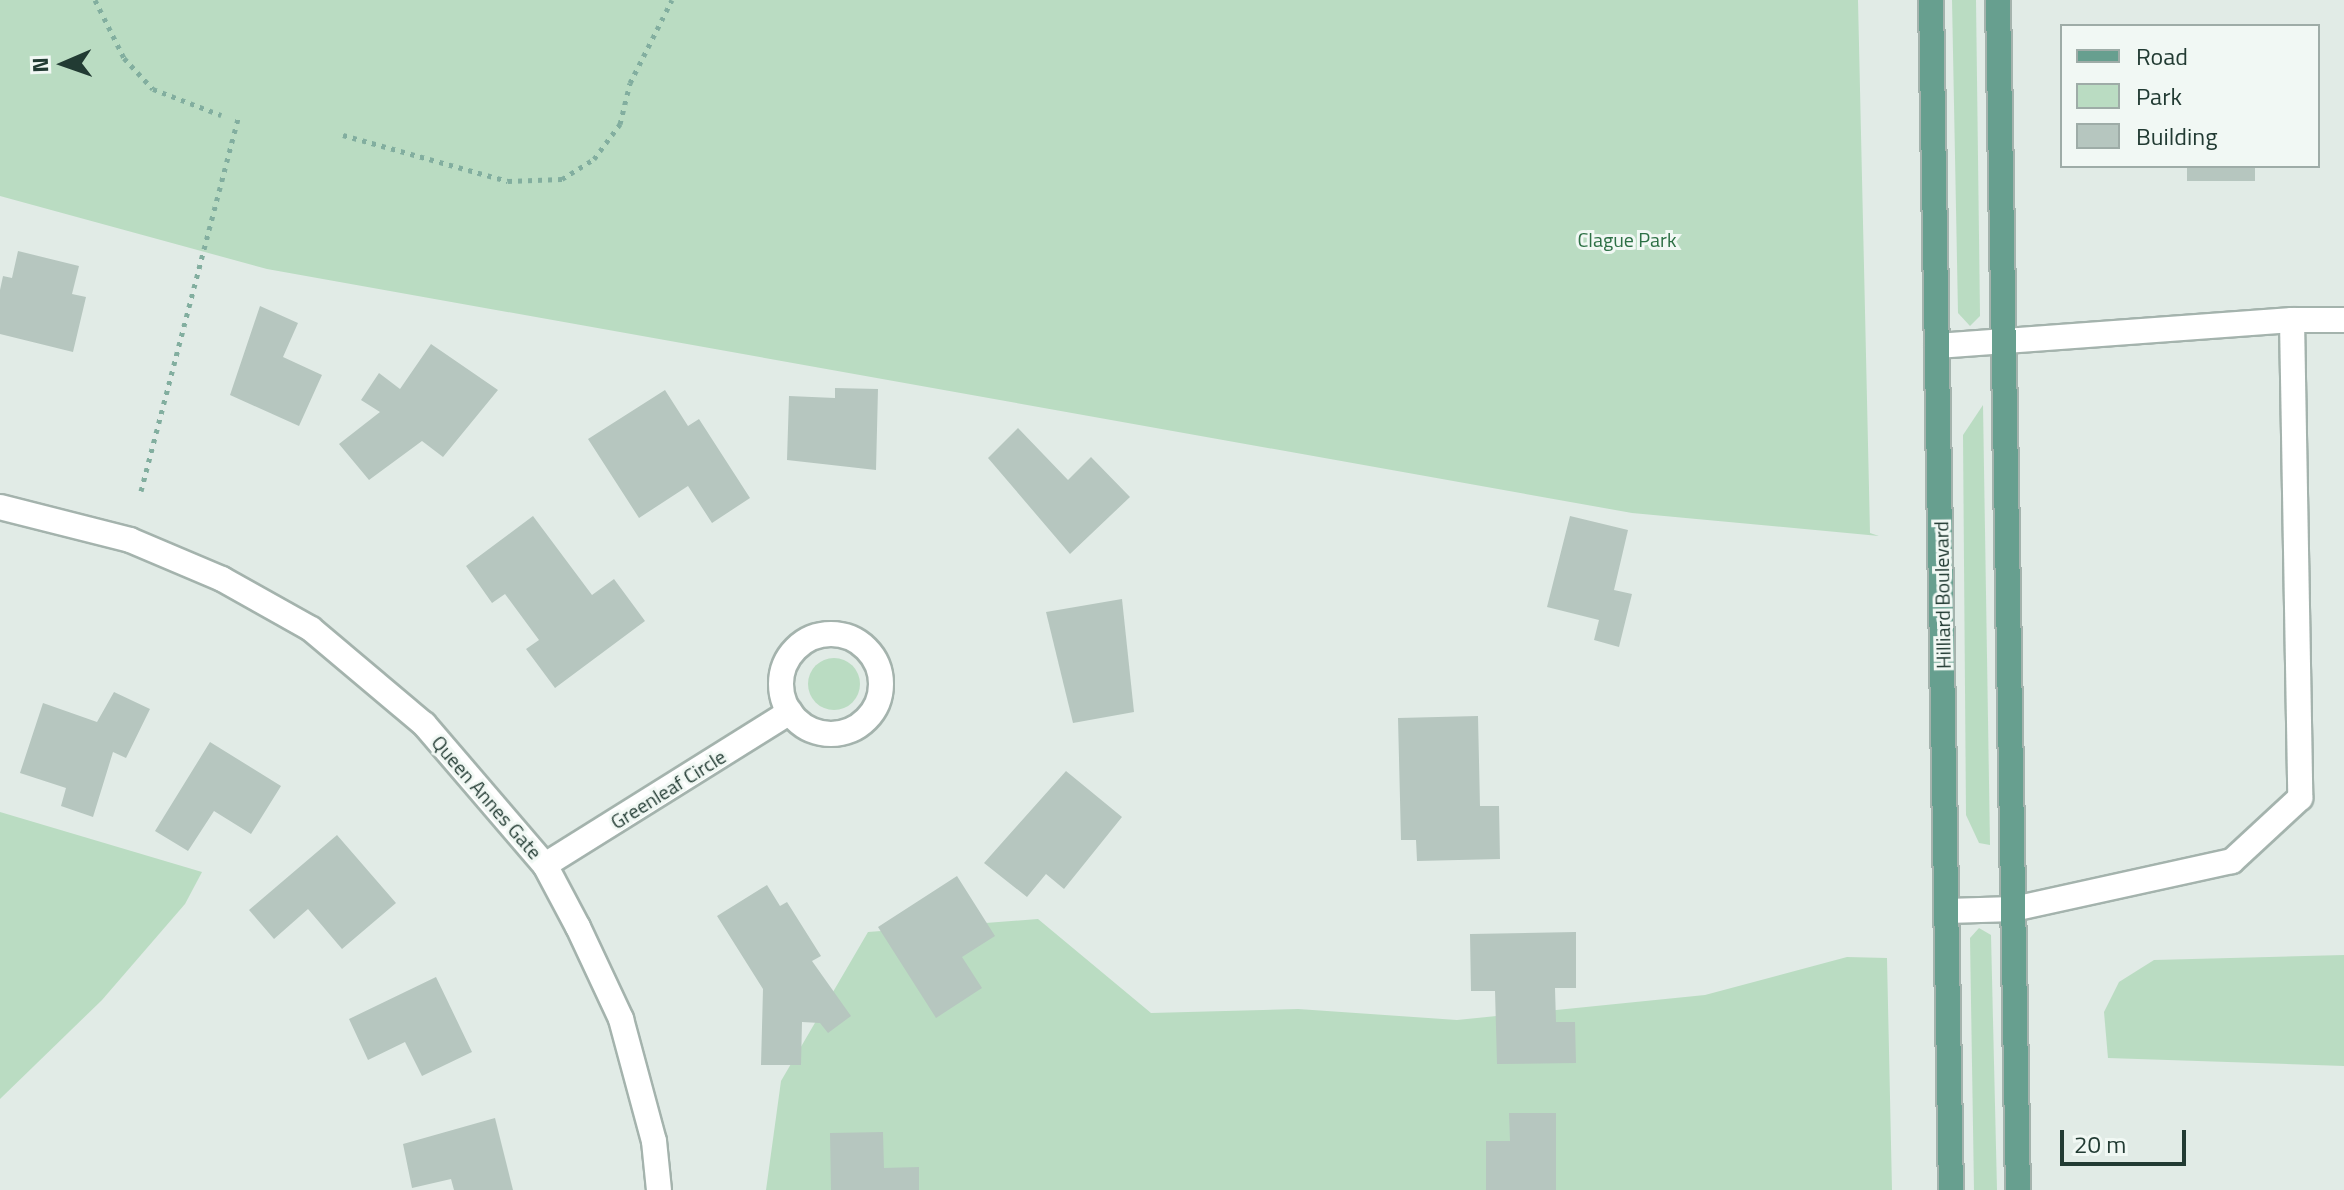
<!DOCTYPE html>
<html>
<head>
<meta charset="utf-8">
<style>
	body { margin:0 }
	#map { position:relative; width:2344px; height:1190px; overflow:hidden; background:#e1ebe6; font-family:"Titillium Web",sans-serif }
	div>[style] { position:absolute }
	.green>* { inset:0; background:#badcc2 }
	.round { border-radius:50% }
	.building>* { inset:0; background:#b6c6bf; transform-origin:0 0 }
	.path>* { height:5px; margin-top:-2.5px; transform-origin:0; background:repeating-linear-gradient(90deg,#82ae9f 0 4px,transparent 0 10px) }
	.roads { filter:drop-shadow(2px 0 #a4b3ad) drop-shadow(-2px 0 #a4b3ad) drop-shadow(0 2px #a4b3ad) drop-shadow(0 -2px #a4b3ad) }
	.minor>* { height:24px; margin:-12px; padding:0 12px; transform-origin:12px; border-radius:12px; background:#fff }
	.minor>.ring { margin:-12px; padding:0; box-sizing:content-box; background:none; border:24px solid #fff; border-radius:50% }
	.major>* { height:24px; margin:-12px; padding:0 12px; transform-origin:12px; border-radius:12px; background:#679f8f }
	span { translate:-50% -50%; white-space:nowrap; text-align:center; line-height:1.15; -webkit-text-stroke:6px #f1f8f4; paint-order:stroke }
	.park-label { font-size:20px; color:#2d7045 }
	.street-label { font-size:20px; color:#223b33 }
	.legend { position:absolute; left:2060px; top:24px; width:260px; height:144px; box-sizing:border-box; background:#f1f8f4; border:2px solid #9eaca7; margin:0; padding:10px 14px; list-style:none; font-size:24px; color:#223b33 }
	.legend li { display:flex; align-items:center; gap:16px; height:40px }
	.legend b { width:40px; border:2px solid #9eaca7 }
	.north { position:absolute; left:24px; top:24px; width:80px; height:80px; -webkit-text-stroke:6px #f1f8f4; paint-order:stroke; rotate:268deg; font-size:22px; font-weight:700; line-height:32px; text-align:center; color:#223b33 }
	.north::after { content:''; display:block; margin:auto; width:28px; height:36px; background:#223b33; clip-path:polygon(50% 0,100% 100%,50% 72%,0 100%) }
	.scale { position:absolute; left:2060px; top:1130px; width:126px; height:36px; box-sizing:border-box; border:4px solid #223b33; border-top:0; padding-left:10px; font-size:24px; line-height:28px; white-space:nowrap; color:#223b33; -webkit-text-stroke:6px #f1f8f4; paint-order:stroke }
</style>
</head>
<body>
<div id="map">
	<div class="green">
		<i style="clip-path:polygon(0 0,1858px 0,1870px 533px,1879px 536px,1632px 513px,267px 269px,0 196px)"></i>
		<i style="clip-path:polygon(1952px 0,1976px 0,1980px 316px,1970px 326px,1958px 313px)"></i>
		<i style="clip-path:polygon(1983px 405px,1990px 845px,1979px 843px,1966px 815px,1963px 435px)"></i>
		<i class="round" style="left:808px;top:658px;width:52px;height:52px"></i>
		<i style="clip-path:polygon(0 812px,202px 872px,185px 904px,102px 1000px,0 1099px)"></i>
		<i style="clip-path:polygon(1038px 919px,1151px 1013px,1298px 1009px,1457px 1020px,1705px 995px,1847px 957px,1887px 958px,1892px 1190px,766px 1190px,781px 1081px,868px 932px)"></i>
		<i style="clip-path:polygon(1979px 928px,1991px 935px,1997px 1190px,1974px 1190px,1970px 938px)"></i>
		<i style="clip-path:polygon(2344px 955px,2344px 1066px,2108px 1058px,2104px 1012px,2119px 982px,2154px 960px)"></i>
	</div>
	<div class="building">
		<i style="left:2187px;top:166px;width:68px;height:15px"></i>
		<i style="clip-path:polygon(18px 251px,79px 266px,72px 294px,86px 297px,73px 352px,0 334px,0 290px,3px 276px,12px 278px)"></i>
		<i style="clip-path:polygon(260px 306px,298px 323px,283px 357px,322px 375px,299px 426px,230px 395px)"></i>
		<i style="clip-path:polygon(431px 344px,498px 390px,443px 457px,422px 441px,369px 480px,339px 444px,380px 412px,361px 400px,379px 373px,400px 389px)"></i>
		<i style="clip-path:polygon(835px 388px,878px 389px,876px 470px,787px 460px,789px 396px,835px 398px)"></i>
		<i style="clip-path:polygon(665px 390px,688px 426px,699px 419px,750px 498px,712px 523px,688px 486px,639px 518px,588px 439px)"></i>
		<i style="clip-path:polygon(1018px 428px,1068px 480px,1091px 457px,1130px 497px,1070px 554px,988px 458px)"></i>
		<i style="clip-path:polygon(533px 516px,592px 595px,614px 579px,645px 621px,555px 688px,526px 649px,539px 640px,505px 594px,492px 603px,466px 566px)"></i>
		<i style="clip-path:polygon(1570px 516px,1628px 530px,1614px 590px,1632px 594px,1619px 647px,1594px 640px,1599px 620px,1547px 607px)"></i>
		<i style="clip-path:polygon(1122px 599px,1134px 712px,1073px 723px,1046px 612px)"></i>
		<i style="clip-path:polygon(114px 692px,150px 709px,126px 758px,113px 752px,93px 817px,61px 806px,66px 788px,20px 773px,43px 703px,97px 722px)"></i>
		<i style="clip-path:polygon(1478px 716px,1480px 806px,1499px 806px,1500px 859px,1417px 861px,1416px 840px,1401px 840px,1398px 718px)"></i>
		<i style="clip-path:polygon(210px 742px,281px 786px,251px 834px,214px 811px,188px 851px,155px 831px)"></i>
		<i style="clip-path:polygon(1066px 771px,1122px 817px,1064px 889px,1046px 874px,1027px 897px,984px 863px)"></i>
		<i style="clip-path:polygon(337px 835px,396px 903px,342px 949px,308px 909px,274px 939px,249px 910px)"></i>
		<i style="clip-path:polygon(957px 876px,995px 936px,962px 957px,982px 988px,936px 1018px,878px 927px)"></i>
		<i style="clip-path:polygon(767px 885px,780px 906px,787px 902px,821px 956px,812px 961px,851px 1016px,828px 1033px,820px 1023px,802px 1022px,801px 1065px,761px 1065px,763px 989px,717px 916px)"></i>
		<i style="clip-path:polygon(1576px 932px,1576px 988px,1555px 988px,1556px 1022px,1575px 1022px,1576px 1063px,1497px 1064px,1495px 991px,1471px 991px,1470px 934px)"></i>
		<i style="clip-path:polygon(436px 977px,472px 1052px,422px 1076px,405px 1042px,368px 1060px,349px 1019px)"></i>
		<i style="clip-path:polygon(1509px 1113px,1556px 1113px,1556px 1190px,1486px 1190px,1486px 1141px,1510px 1141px)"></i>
		<i style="clip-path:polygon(495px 1118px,513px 1190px,454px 1190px,451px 1179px,412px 1188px,403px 1144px)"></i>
		<i style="clip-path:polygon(883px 1132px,884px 1168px,919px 1167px,919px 1190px,831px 1190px,830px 1133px)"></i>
	</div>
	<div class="path">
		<i style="left:95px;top:0;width:65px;rotate:63.4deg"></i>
		<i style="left:124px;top:58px;width:42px;rotate:46.9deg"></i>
		<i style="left:153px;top:89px;width:73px;rotate:20.9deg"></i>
		<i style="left:343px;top:135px;width:171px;rotate:15.6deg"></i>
		<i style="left:508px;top:181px;width:54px;rotate:-2.1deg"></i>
		<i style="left:562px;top:179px;width:38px;rotate:-32deg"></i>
		<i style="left:594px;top:159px;width:44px;rotate:-53.4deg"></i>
		<i style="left:620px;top:124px;width:42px;rotate:-76.3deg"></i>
		<i style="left:630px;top:83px;width:93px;rotate:-63.2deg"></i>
		<i style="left:141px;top:491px;width:385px;rotate:-75.4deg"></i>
	</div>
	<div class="roads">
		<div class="minor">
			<i style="left:2292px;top:320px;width:52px"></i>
			<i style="left:1937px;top:346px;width:356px;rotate:-4.2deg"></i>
			<i style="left:2292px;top:320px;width:478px;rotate:89deg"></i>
			<i style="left:2300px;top:798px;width:93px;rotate:137.2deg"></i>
			<i style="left:2232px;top:861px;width:223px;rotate:167.6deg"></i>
			<i style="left:2014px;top:909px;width:67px;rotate:178.3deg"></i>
			<i style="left:0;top:507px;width:134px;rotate:14.2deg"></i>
			<i style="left:130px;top:540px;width:100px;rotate:23deg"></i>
			<i style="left:222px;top:579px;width:102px;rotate:29.3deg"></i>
			<i style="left:311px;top:629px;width:148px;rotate:40.1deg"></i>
			<i style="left:424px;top:724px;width:186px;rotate:49.4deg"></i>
			<i style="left:545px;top:865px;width:70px;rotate:62deg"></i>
			<i style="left:578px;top:927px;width:102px;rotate:64.9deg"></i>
			<i style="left:621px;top:1019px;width:126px;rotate:74.9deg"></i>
			<i style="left:654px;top:1141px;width:49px;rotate:84.2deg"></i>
			<i class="ring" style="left:781px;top:634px;width:76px;height:76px"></i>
			<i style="left:545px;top:865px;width:289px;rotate:-32deg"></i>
		</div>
		<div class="major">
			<i style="left:1931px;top:0;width:1190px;rotate:89.04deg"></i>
			<i style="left:1998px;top:0;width:1190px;rotate:89.04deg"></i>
		</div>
	</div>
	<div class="park-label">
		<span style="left:1627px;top:239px">Clague Park</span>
	</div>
	<div class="street-label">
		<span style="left:1942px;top:595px;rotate:-91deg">Hilliard Boulevard</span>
		<span style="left:668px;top:789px;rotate:-32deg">Greenleaf Circle</span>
		<span style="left:487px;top:797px;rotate:49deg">Queen Annes Gate</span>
	</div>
	<ul class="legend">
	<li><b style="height:10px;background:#679f8f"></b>Road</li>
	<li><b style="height:22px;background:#badcc2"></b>Park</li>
	<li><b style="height:22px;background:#b6c6bf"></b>Building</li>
	</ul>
	<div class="north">N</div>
	<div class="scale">20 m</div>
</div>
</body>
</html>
